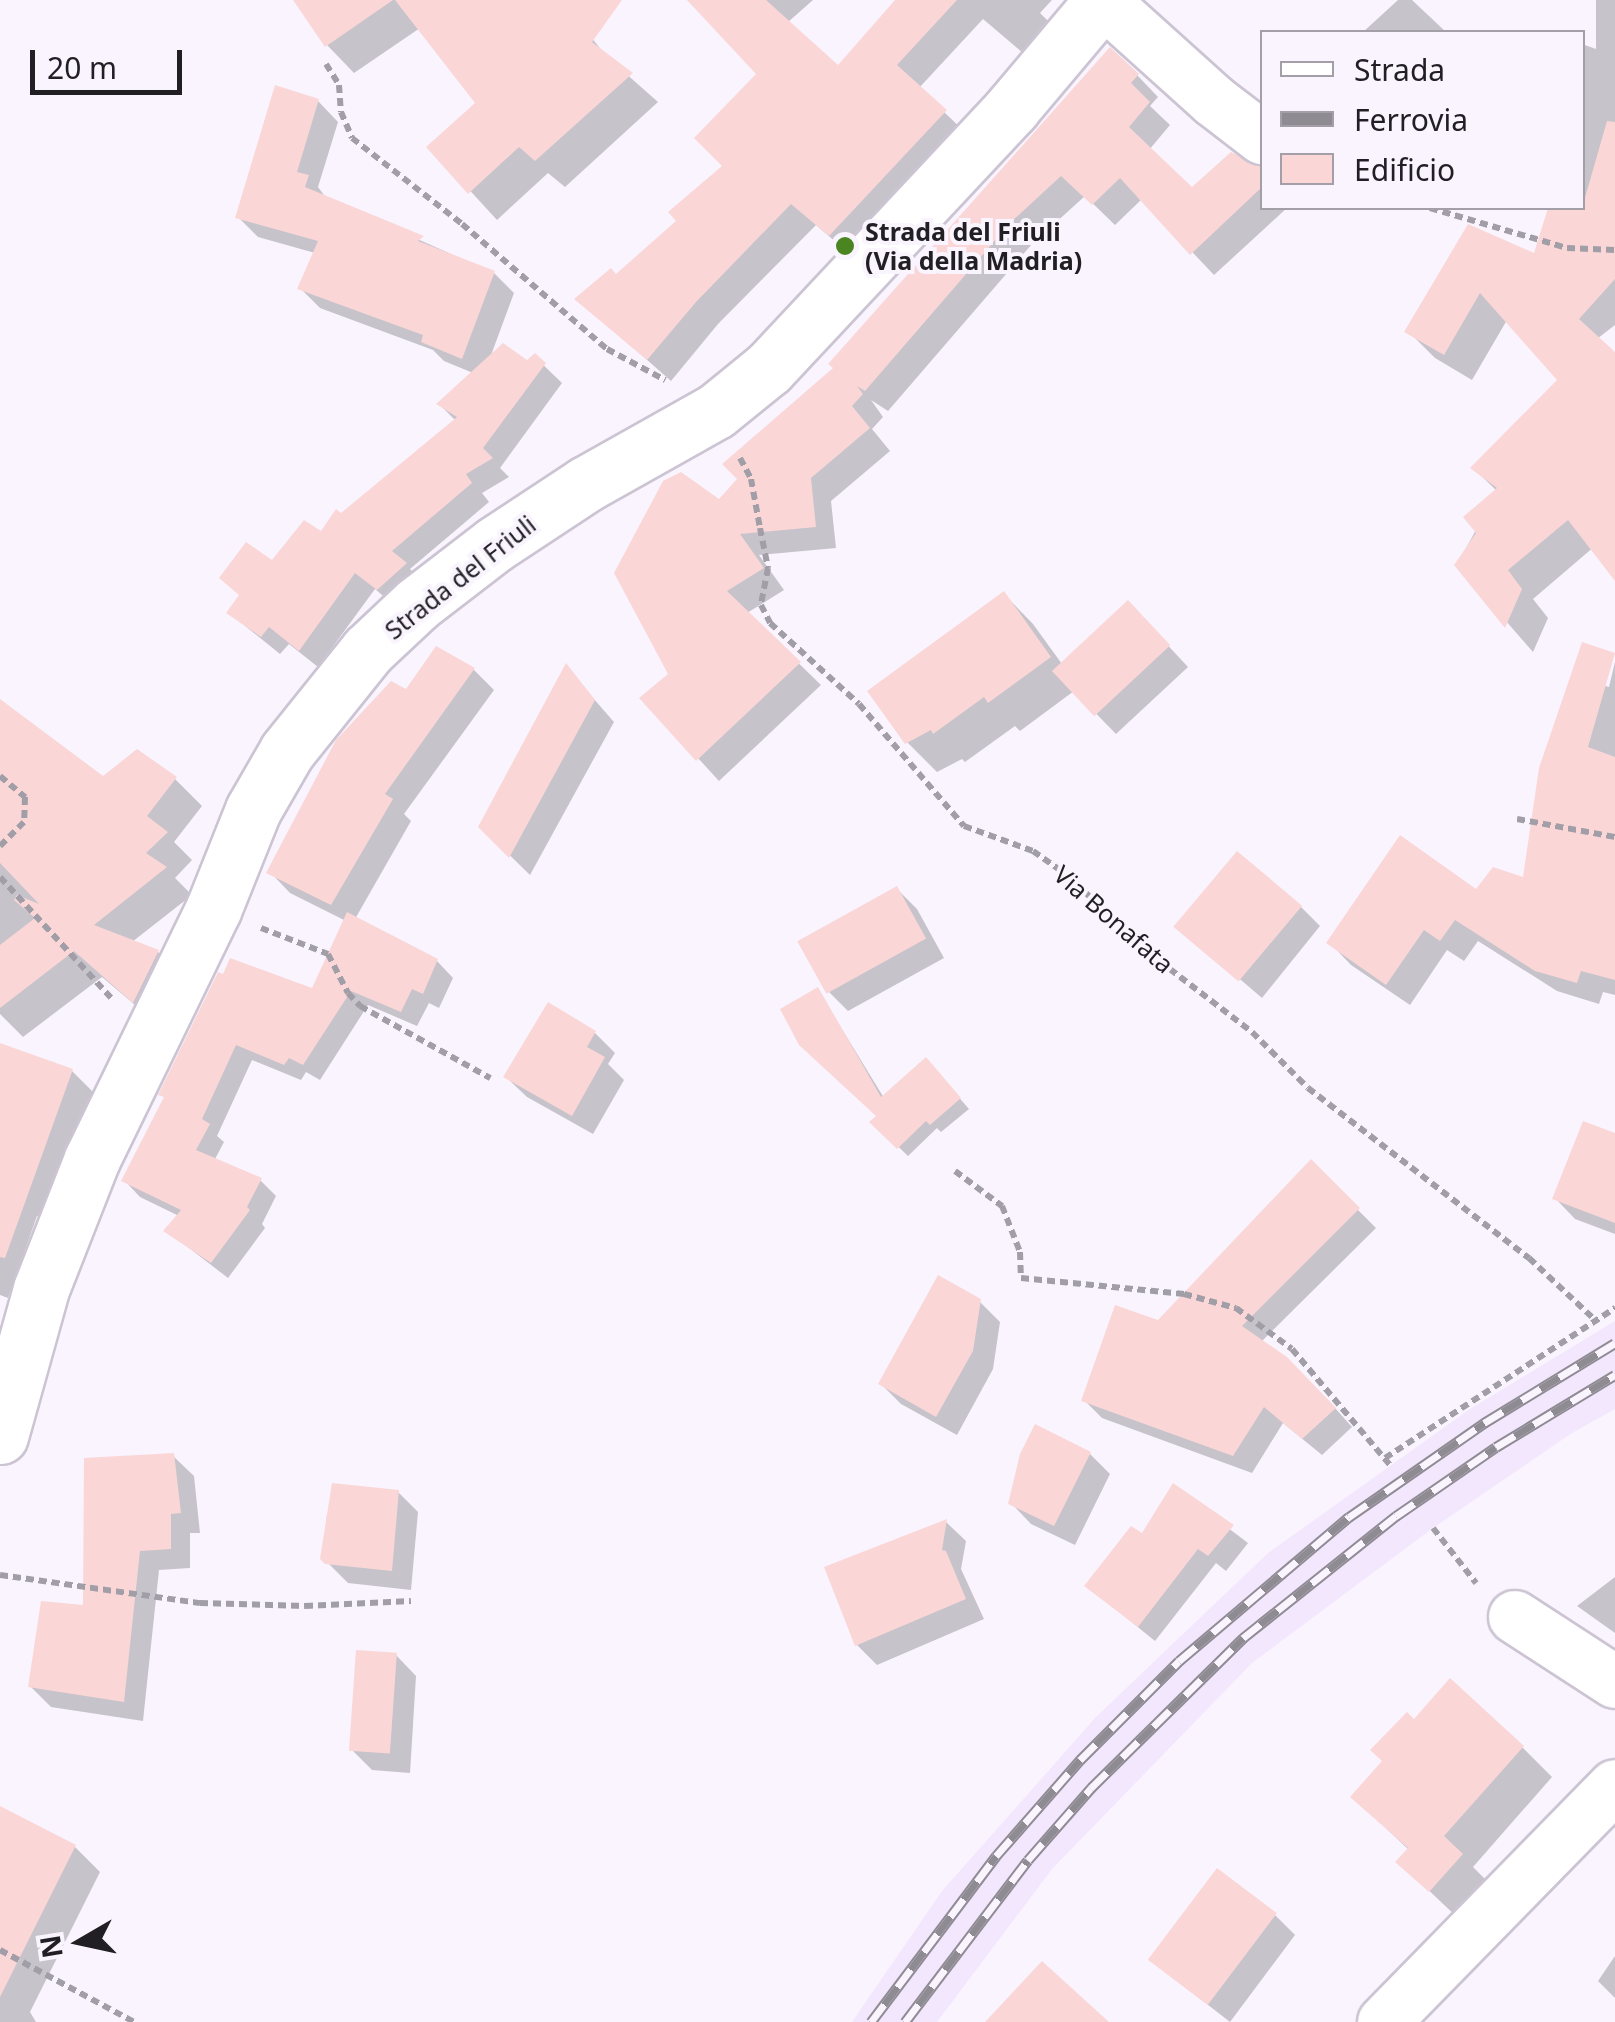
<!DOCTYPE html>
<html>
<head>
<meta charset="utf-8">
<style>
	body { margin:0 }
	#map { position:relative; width:1615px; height:2022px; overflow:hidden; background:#f9f4fe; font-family:"Noto Sans",sans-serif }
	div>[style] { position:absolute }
	.built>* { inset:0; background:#f3e7fe }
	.shadow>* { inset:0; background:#0003 }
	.building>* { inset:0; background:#fad7d6; transform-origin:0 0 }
	.path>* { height:6px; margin-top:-3px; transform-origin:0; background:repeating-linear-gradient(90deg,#a29ea7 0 8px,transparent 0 13px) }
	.roads { filter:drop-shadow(2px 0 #ccc4d3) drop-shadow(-2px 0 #ccc4d3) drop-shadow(0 2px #ccc4d3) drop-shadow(0 -2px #ccc4d3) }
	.minor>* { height:52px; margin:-26px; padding:0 26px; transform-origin:26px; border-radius:26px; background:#fff }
	.secondary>* { height:55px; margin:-27.5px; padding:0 27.5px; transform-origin:27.5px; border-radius:27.5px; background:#fff }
	.rail>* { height:11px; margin-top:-5.5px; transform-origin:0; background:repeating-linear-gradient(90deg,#f9f4fe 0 22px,#8f8b93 0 44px); box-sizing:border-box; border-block:2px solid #8f8b93 }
	.dots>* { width:28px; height:28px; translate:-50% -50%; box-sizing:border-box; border:5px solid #f9f4fe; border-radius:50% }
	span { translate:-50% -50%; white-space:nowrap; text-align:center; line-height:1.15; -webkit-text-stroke:8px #f9f4fe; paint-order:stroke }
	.poi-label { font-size:25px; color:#211e24; font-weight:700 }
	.left { translate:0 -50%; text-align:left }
	.street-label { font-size:25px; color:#211e24 }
	.legend { position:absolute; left:1260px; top:30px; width:325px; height:180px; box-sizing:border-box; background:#f9f4fe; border:2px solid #a39ea7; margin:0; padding:12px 18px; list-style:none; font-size:30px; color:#211e24 }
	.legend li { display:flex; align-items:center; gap:20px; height:50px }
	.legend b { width:50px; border:2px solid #a39ea7 }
	.north { position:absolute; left:30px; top:1892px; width:100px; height:100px; -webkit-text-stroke:8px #f9f4fe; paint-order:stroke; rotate:261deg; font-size:28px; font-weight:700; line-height:40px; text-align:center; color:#211e24 }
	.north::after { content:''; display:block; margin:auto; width:35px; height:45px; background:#211e24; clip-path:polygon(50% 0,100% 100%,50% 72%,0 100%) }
	.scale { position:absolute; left:30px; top:50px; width:152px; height:45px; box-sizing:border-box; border:5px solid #211e24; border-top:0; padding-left:12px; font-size:30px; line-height:35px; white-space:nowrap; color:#211e24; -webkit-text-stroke:8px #f9f4fe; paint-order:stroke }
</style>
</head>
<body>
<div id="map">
	<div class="built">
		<i style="clip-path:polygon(1615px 1321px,1615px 1409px,1572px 1433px,1433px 1528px,1252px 1663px,1052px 1869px,937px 2022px,852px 2022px,942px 1891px,1096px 1717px,1268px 1553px,1470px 1409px)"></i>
	</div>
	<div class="shadow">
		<i style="clip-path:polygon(296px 0,562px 0,606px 56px,658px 102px,565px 187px,548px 173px,497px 220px,430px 147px,479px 103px,420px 28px,354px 73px,327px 45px)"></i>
		<i style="clip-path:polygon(704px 0,813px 0,787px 23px,838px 68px,898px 0,1052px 0,1040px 13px,1057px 30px,1030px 59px,983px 19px,919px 88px,967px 134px,853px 257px,816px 225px,718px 324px,671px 381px,578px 299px,617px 277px,679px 221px,726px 166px,760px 74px)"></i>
		<i style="clip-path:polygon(1398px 0,1412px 0,1446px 32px,1363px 32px)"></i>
		<i style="clip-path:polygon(1596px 0,1615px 0,1615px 325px,1593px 342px,1615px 377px,1615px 545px,1595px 546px,1533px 599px,1548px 618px,1533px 652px,1457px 565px,1497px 491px,1473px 468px,1560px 380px,1507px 320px,1472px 380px,1435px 358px,1408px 331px,1535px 256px,1550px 208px,1582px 208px,1582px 44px,1596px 49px)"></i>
		<i style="clip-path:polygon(1137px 75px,1158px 97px,1150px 106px,1170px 125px,1149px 150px,1192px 191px,1262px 170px,1262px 208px,1287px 208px,1214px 275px,1142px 199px,1115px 225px,1085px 196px,1032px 244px,888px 411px,871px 400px,883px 417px,872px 429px,890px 451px,831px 501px,836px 548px,759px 555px,784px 590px,747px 613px,821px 685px,719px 781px,643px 698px,671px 675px,719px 502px,836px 369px)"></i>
		<i style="clip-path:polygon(318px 101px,338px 122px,318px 187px,327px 199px,494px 273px,514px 293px,490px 358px,527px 363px,535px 357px,562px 383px,500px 468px,509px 477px,482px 493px,489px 502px,410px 569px,424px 583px,396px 607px,375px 589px,318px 667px,289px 644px,280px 654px,229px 613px,456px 421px,439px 404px,473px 373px,444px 361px,433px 350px,320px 308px,300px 288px,315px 253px,258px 237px,238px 217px)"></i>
		<i style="clip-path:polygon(1004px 594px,1033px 624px,1062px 664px,1148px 624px,1188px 667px,1116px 734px,1074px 691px,1020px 731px,1015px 726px,965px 762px,962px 759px,937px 772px,907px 742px)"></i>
		<i style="clip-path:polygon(437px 650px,474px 670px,494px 690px,404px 814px,411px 821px,355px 919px,437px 961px,453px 978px,439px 1008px,429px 1003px,417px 1026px,368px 1005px,320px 1080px,306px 1072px,301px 1080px,252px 1060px,217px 1136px,224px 1142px,214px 1161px,260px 1180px,276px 1196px,262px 1224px,265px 1228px,228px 1278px,167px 1231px,179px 1216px,140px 1197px,124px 1180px,166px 1099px,161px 1094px,313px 991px,346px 921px,290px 893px,270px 872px)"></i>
		<i style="clip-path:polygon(1615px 662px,1615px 995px,1603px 992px,1599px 1004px,1557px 991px,1478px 941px,1464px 961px,1447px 950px,1410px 1005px,1351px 965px,1329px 942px,1525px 880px,1573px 678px,1609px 687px)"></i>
		<i style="clip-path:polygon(566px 667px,614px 722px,530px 875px,481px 827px)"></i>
		<i style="clip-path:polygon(0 717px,103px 780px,175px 779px,202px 806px,174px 842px,192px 860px,175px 878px,192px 895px,132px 942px,158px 952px,184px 979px,161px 1027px,102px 977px,23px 1037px,0 1014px)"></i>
		<i style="clip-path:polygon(897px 889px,917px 909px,944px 958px,848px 1011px,828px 991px,801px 942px)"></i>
		<i style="clip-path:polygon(1300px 906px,1320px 926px,1262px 998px,1179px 927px)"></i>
		<i style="clip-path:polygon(818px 990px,884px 1098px,935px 1070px,969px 1109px,941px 1132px,937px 1128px,908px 1156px,873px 1122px,879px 1116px)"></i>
		<i style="clip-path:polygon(595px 1033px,615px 1053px,608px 1064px,624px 1080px,593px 1134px,527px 1097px,506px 1077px)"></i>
		<i style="clip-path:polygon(0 1050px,72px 1071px,98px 1097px,53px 1222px,37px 1216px,8px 1298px,0 1295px)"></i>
		<i style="clip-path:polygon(1615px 1136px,1615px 1234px,1575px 1219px,1555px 1198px)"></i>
		<i style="clip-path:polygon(1311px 1163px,1376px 1228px,1260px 1343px,1327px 1399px,1352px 1427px,1322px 1455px,1283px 1423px,1252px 1473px,1102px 1418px,1084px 1400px)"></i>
		<i style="clip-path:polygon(979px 1301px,1000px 1322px,993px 1369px,957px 1435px,901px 1404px,881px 1384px)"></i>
		<i style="clip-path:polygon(1090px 1454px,1110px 1474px,1075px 1545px,1031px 1524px,1011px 1503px)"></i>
		<i style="clip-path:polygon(173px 1456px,194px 1476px,200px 1533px,190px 1533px,190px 1568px,159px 1570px,143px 1721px,51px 1707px,31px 1687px,85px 1608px)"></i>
		<i style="clip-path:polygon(1174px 1487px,1248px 1543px,1226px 1571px,1216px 1563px,1155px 1641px,1087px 1586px,1143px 1537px)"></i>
		<i style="clip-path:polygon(398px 1492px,418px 1512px,411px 1590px,348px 1583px,323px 1558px,327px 1514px)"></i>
		<i style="clip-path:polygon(946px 1522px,966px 1541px,961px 1569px,984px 1619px,877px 1665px,857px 1645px)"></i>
		<i style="clip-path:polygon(1615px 1577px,1615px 1633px,1577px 1606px)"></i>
		<i style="clip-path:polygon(396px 1655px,416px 1676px,410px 1773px,372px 1770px,352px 1750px)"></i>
		<i style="clip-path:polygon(1522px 1747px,1552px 1777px,1473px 1867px,1491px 1885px,1460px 1920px,1399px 1862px,1409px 1850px,1353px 1797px)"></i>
		<i style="clip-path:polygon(0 1826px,75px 1847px,100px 1872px,30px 2012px,36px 2022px,0 2022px)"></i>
		<i style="clip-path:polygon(1275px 1915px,1295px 1935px,1230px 2022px,1149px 1959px)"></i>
		<i style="clip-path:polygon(1615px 1956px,1615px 1998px,1598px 1981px)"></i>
	</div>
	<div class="building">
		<i style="clip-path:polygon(293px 0,393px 0,325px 47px)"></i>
		<i style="clip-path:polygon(395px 0,622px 0,592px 42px,633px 73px,535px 161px,519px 147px,468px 194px,426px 147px,475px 103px)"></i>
		<i style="clip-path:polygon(687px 0,766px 0,838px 65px,895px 0,957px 0,897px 65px,947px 110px,829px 236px,791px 204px,696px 302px,647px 360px,574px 299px,611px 268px,616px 274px,676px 221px,668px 212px,722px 166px,694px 138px,756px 74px)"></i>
		<i style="clip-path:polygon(1110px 47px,1139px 74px,1131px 83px,1150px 102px,1129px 127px,1192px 187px,1231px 152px,1262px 167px,1262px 187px,1190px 255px,1120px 178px,1092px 205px,1061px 176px,1011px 222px,865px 391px,857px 386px,863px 394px,852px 406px,870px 428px,811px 478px,816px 527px,740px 534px,764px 568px,727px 591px,801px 662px,696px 761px,639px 698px,668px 674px,614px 573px,663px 481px,681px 472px,719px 499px,737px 479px,722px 464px,833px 368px,828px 364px)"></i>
		<i style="clip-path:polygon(275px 85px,319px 99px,297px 172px,309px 175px,305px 187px,424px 236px,418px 241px,495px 271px,462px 359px,421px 342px,423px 335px,297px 289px,318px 241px,235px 218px)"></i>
		<i style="clip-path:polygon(1607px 121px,1615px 122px,1615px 279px,1579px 319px,1615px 352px,1615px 581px,1568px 520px,1508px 570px,1522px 589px,1505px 628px,1454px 565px,1476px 533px,1463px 517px,1497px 488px,1470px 468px,1557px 380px,1480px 293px,1444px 355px,1404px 332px,1468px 224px,1534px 253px,1548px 208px,1582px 208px)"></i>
		<i style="clip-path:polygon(503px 343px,527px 360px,535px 353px,546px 363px,483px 448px,493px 458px,466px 474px,472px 483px,392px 551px,407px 563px,377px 590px,355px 573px,299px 651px,269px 627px,261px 637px,226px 613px,239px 595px,219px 578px,246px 542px,272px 560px,304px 520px,321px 531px,336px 509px,341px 513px,457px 417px,436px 404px)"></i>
		<i style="clip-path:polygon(1004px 591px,1051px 657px,988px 703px,984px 697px,933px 734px,931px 730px,905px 744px,867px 691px)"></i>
		<i style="left:1128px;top:600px;width:62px;height:104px;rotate:47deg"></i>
		<i style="clip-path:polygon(1582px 642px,1615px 653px,1588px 747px,1615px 757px,1615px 980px,1581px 971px,1577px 983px,1535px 971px,1455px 920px,1440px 941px,1424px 930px,1386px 985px,1326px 943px,1400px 835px,1476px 889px,1493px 867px,1523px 877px,1539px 768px)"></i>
		<i style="clip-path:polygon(436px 646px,475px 668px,385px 794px,393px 799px,331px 905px,266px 873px,336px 740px,391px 681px,406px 689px)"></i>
		<i style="clip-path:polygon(566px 663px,595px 700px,509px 858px,478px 827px)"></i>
		<i style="clip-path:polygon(0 699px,103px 776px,137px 749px,177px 777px,147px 816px,168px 832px,146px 853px,167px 867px,94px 925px,159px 950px,133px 1003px,74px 951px,0 1008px,0 945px,35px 918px,14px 900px,17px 895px,39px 904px,0 863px)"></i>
		<i style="left:1237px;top:851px;width:85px;height:99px;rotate:40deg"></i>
		<i style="left:897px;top:886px;width:60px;height:114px;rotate:61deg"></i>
		<i style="clip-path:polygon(347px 912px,438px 959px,423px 994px,412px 989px,401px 1012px,351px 991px,303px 1065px,289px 1058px,284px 1065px,236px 1045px,202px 1119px,210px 1124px,196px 1150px,262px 1178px,247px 1207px,250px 1210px,211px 1263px,163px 1231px,181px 1210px,121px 1181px,164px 1097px,158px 1095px,218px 972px,223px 974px,230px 958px,312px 988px)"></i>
		<i style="clip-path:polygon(818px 987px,881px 1097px,926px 1057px,961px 1098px,930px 1125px,926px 1121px,897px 1149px,869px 1122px,876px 1116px,799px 1045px,780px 1009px)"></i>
		<i style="clip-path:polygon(548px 1002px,596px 1031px,587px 1047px,605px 1057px,572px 1116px,503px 1077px)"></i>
		<i style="clip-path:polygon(0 1043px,73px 1069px,5px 1258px,0 1257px)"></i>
		<i style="clip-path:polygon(1583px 1121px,1615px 1133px,1615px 1223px,1552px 1199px)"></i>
		<i style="clip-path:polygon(1311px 1159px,1360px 1208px,1242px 1326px,1287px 1357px,1336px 1408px,1302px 1439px,1264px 1407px,1233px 1456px,1081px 1401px,1115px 1305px,1158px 1320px)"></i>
		<i style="clip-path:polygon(938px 1275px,981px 1299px,973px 1351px,936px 1417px,878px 1384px)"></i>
		<i style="clip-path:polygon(1035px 1424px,1091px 1452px,1054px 1526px,1008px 1504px,1020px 1454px)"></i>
		<i style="clip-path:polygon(174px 1453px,181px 1513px,171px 1514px,171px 1549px,140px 1551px,124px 1702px,28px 1687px,41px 1601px,83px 1605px,84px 1458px)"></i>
		<i style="clip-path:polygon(332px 1483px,399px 1490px,392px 1571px,325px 1564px,320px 1559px)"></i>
		<i style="clip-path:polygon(1173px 1483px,1234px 1525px,1208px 1556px,1198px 1549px,1138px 1627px,1084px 1586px,1131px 1526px,1142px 1533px)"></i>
		<i style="clip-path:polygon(947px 1519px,942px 1550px,946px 1551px,966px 1599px,855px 1646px,824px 1567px)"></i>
		<i style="left:356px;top:1650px;width:41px;height:101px;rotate:4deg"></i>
		<i style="clip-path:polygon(1450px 1678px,1524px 1746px,1444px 1836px,1463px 1854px,1429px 1892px,1395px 1862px,1408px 1848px,1350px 1797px,1382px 1761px,1370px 1750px,1407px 1712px,1414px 1719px)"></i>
		<i style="clip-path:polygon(0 1806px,76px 1845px,0 1997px)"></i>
		<i style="left:1217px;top:1868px;width:75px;height:115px;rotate:37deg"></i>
		<i style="clip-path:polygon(1042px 1961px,1109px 2022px,985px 2022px)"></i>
	</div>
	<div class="path">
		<i style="left:326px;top:64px;width:25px;rotate:58deg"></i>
		<i style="left:339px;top:85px;width:27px;rotate:86deg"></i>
		<i style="left:341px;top:112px;width:28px;rotate:67deg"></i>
		<i style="left:352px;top:138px;width:140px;rotate:38deg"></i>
		<i style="left:462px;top:224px;width:191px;rotate:40.8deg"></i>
		<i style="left:607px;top:349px;width:66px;rotate:28.1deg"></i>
		<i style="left:1430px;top:208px;width:143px;rotate:16.3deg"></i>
		<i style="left:1567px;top:248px;width:48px;rotate:2.4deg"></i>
		<i style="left:740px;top:458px;width:24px;rotate:62deg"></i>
		<i style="left:751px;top:479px;width:50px;rotate:79.6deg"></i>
		<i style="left:760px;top:528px;width:41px;rotate:78.7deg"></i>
		<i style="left:768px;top:568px;width:38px;rotate:101deg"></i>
		<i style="left:761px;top:605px;width:20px;rotate:63deg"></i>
		<i style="left:770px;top:623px;width:120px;rotate:42.3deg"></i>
		<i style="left:859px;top:704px;width:161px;rotate:49.3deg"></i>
		<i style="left:964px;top:826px;width:73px;rotate:19.9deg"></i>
		<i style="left:1033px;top:851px;width:42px;rotate:35.2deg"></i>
		<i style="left:1067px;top:875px;width:113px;rotate:43.6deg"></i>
		<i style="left:1149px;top:953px;width:130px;rotate:37.5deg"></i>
		<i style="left:1252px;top:1032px;width:79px;rotate:45deg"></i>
		<i style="left:1308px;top:1088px;width:279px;rotate:37.6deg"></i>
		<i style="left:1529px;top:1258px;width:89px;rotate:43.2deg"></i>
		<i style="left:0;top:776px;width:33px;rotate:40deg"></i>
		<i style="left:25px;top:797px;width:25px;rotate:92deg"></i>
		<i style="left:24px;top:822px;width:34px;rotate:135deg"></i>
		<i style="left:1517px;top:819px;width:100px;rotate:10.4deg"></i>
		<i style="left:0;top:877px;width:166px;rotate:47.4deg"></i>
		<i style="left:261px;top:928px;width:72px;rotate:21.2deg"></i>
		<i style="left:328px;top:954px;width:44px;rotate:62.9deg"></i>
		<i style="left:348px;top:993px;width:18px;rotate:47deg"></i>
		<i style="left:360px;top:1006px;width:149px;rotate:29deg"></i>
		<i style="left:955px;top:1171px;width:59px;rotate:36.7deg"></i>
		<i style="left:1002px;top:1206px;width:49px;rotate:68.6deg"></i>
		<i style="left:1020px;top:1252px;width:26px;rotate:88deg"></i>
		<i style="left:1021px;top:1278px;width:164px;rotate:5.6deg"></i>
		<i style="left:1184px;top:1294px;width:54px;rotate:15.1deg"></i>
		<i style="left:1236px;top:1308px;width:69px;rotate:36.2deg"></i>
		<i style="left:1292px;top:1349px;width:152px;rotate:49.8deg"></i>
		<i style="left:1385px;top:1458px;width:275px;rotate:-33.1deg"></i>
		<i style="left:1433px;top:1528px;width:70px;rotate:52deg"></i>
		<i style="left:0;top:1575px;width:202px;rotate:8deg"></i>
		<i style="left:200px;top:1603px;width:105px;rotate:1.6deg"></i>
		<i style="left:305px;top:1606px;width:106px;rotate:-2.7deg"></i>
		<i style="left:0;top:1950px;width:152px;rotate:28.2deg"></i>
	</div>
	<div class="roads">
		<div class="minor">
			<i style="left:1103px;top:1px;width:149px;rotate:42deg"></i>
			<i style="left:1214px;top:101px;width:61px;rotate:37.6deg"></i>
			<i style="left:1515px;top:1617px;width:119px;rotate:33deg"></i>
			<i style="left:1384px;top:2022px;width:330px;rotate:-45.6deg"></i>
		</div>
		<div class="secondary">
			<i style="left:0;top:1436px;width:153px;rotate:-74.4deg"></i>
			<i style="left:41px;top:1289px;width:140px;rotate:-68.6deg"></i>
			<i style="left:92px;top:1159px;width:277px;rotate:-64.1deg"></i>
			<i style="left:213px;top:910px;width:108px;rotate:-68.2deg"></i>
			<i style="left:253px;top:810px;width:68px;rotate:-60deg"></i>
			<i style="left:287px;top:751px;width:129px;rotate:-51.3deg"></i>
			<i style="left:368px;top:650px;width:67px;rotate:-43.2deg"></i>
			<i style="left:417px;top:604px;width:98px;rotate:-37.6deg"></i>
			<i style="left:495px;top:544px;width:109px;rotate:-33.4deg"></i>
			<i style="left:586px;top:484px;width:149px;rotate:-29.3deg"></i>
			<i style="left:716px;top:411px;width:68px;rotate:-39.1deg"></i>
			<i style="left:769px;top:368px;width:356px;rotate:-46.9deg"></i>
			<i style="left:1012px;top:108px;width:141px;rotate:-49.9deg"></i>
		</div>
	</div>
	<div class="rail">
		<i style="left:871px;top:2022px;width:208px;rotate:-53deg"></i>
		<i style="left:996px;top:1856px;width:128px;rotate:-48.8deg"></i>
		<i style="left:1080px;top:1760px;width:140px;rotate:-45deg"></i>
		<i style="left:1179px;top:1661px;width:223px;rotate:-40.3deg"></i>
		<i style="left:1349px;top:1517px;width:165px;rotate:-34.8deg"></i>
		<i style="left:1484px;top:1423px;width:153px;rotate:-31.4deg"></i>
		<i style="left:905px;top:2022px;width:203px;rotate:-52.8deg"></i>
		<i style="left:1028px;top:1860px;width:96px;rotate:-48.8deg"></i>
		<i style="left:1091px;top:1788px;width:214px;rotate:-44.6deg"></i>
		<i style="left:1243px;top:1638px;width:196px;rotate:-38.6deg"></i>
		<i style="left:1396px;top:1516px;width:121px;rotate:-34.6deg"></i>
		<i style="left:1496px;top:1447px;width:139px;rotate:-31.2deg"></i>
	</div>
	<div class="dots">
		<i style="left:845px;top:246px;background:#4a8521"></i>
	</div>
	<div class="poi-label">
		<span class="left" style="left:865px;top:246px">Strada del Friuli<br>(Via della Madria)</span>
	</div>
	<div class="street-label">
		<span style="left:460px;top:577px;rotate:-38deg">Strada del Friuli</span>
		<span style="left:1114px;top:919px;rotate:41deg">Via Bonafata</span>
	</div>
	<ul class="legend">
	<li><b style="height:12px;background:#fff"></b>Strada</li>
	<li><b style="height:12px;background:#8f8b93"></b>Ferrovia</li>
	<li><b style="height:28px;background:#fad7d6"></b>Edificio</li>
	</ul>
	<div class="north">N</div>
	<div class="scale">20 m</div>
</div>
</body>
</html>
